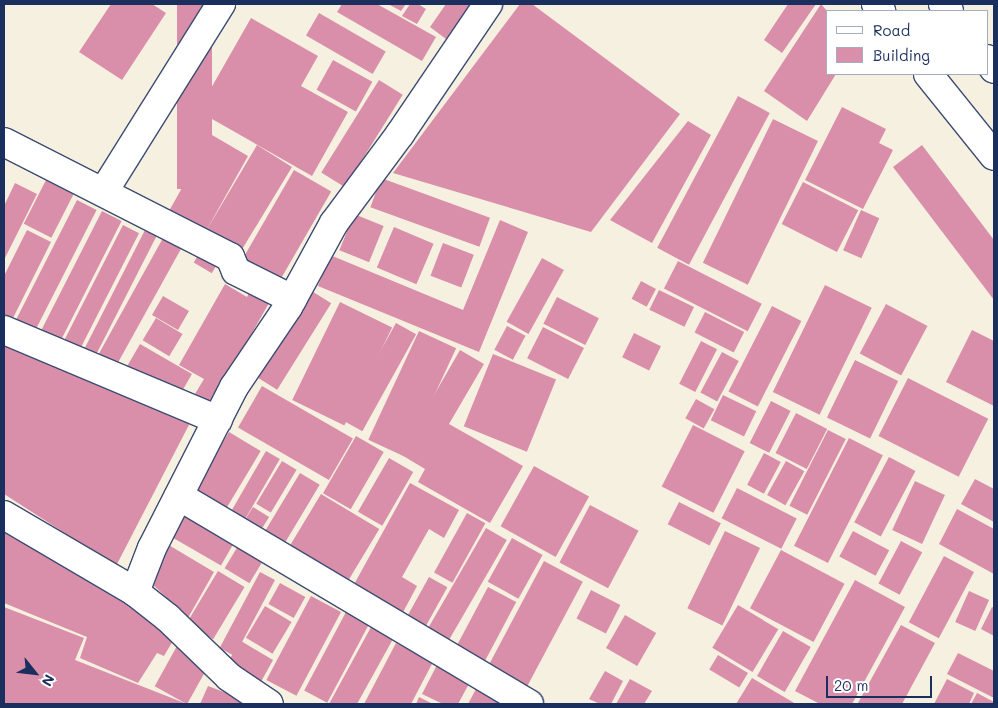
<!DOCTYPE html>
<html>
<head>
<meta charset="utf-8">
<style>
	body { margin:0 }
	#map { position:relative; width:998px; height:708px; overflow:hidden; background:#f6f0e0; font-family:Mali,sans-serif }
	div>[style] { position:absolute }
	.building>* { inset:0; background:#d98fa9; transform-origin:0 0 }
	.roads { filter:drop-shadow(1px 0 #3c4c72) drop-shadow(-1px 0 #3c4c72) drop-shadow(0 1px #3c4c72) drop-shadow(0 -1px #3c4c72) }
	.minor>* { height:28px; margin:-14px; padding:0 14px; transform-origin:14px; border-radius:14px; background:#fff }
	.trunk>* { height:28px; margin:-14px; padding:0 14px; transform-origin:14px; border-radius:14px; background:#fff }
	span { translate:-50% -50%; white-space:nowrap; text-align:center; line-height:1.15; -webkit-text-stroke:4px #fff; paint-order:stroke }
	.frame { position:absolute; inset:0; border:5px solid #1b2f5e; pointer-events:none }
	.legend { position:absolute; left:826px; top:10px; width:162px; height:65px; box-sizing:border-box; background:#fff; border:1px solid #a4acbf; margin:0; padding:6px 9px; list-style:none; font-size:15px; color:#1b2f5e }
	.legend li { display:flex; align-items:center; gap:10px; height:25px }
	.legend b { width:25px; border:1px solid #a4acbf }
	.north { position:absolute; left:10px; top:648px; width:50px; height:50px; -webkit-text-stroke:4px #fff; paint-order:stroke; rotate:119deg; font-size:14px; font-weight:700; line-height:20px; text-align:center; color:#1b2f5e }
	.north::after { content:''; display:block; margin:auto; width:18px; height:22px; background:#1b2f5e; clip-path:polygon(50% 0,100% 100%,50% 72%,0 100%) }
	.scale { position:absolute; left:826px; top:676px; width:106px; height:22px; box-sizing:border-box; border:2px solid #1b2f5e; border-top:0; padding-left:6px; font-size:15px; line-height:18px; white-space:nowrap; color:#1b2f5e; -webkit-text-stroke:4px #fff; paint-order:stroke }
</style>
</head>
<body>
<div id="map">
	<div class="building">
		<i style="clip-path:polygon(111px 4px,152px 4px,166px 13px,122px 80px,79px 52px)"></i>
		<i style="left:177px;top:4px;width:35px;height:185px"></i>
		<i style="clip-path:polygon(342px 4px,377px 4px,436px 37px,422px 61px,337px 12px)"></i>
		<i style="clip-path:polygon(388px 4px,406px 4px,401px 11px)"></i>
		<i style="clip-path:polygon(410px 4px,418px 4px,426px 9px,417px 24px,402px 16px)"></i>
		<i style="clip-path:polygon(446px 4px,471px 4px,446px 39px,430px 27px)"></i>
		<i style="clip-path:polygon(520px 4px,532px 4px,680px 114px,591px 232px,393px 173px)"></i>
		<i style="clip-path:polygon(788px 4px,816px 4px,782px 53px,764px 40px)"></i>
		<i style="clip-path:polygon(821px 4px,827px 11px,827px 74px,836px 74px,807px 121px,764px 91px)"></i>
		<i style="left:319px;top:13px;width:77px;height:26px;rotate:30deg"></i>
		<i style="clip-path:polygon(251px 18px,318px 56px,301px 86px,348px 112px,312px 176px,198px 111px)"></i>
		<i style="left:333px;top:60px;width:45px;height:34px;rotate:29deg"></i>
		<i style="left:379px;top:80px;width:28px;height:109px;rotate:32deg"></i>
		<i style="left:738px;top:96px;width:36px;height:172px;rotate:28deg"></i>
		<i style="clip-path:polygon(842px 107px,886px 129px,879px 143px,893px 150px,863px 209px,805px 180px)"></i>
		<i style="left:773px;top:119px;width:50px;height:160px;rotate:26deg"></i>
		<i style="clip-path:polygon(688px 121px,711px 135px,652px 243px,610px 220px)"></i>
		<i style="clip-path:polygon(212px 135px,248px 156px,206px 231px,257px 145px,292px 167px,238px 256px,165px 218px)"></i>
		<i style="clip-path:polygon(922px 145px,994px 240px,994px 300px,893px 167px)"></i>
		<i style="left:294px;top:170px;width:43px;height:110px;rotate:30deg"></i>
		<i style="left:381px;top:178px;width:116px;height:31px;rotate:20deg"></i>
		<i style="left:46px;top:180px;width:31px;height:49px;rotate:27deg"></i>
		<i style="left:803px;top:182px;width:62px;height:47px;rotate:27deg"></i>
		<i style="clip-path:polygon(15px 183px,37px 194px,4px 260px,4px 206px)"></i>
		<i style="left:77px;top:200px;width:22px;height:138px;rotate:27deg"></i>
		<i style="left:861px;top:210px;width:20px;height:44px;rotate:24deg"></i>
		<i style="left:102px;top:211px;width:22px;height:136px;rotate:27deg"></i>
		<i style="left:354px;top:214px;width:32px;height:39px;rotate:22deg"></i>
		<i style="clip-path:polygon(500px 220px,528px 232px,479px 352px,318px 286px,330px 255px,463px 310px)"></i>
		<i style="left:123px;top:225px;width:18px;height:131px;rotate:27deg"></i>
		<i style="left:394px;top:227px;width:43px;height:44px;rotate:23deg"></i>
		<i style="clip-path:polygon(27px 230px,51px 242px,11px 322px,4px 319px,4px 276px)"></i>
		<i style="left:145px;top:230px;width:13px;height:135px;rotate:27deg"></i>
		<i style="left:163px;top:238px;width:21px;height:134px;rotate:29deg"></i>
		<i style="left:443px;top:243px;width:33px;height:35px;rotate:21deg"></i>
		<i style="left:203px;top:247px;width:21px;height:18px;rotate:31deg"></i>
		<i style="left:542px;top:258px;width:25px;height:73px;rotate:29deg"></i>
		<i style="left:678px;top:261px;width:94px;height:31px;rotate:27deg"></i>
		<i style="left:641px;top:281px;width:17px;height:20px;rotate:28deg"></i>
		<i style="clip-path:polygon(225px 284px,247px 297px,253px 284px,273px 296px,209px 409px,192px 399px,204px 379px,179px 365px)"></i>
		<i style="left:825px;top:285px;width:52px;height:119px;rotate:26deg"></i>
		<i style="left:310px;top:290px;width:25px;height:102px;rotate:32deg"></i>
		<i style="left:659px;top:290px;width:39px;height:22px;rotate:26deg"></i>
		<i style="left:163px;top:296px;width:30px;height:22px;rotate:30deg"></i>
		<i style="left:557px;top:297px;width:47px;height:30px;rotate:27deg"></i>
		<i style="left:340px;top:302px;width:58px;height:109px;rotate:26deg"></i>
		<i style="left:886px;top:304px;width:47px;height:56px;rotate:28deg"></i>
		<i style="left:772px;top:306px;width:33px;height:96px;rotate:27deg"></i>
		<i style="left:705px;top:312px;width:44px;height:23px;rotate:27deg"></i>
		<i style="left:156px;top:318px;width:31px;height:26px;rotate:31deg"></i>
		<i style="left:396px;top:323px;width:23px;height:111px;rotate:29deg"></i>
		<i style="left:507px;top:326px;width:21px;height:27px;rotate:28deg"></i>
		<i style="left:543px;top:327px;width:46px;height:35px;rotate:27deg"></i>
		<i style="clip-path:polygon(972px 330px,994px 341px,994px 406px,946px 382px)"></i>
		<i style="left:419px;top:331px;width:41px;height:120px;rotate:25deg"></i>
		<i style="left:634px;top:333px;width:30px;height:27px;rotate:26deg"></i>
		<i style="clip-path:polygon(4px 341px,191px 421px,116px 566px,4px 494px)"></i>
		<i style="left:701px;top:341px;width:18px;height:48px;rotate:27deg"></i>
		<i style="left:140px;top:344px;width:60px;height:29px;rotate:30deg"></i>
		<i style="clip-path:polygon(460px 350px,484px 364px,449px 424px,523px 466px,490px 523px,418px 482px,425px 469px,400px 454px)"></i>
		<i style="left:722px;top:352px;width:19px;height:46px;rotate:28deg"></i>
		<i style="left:493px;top:354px;width:68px;height:78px;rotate:22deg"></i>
		<i style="left:855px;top:360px;width:48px;height:64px;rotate:26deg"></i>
		<i style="left:908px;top:378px;width:90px;height:65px;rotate:27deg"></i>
		<i style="left:262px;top:386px;width:105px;height:48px;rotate:30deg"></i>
		<i style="left:723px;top:395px;width:37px;height:28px;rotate:26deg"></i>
		<i style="left:696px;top:399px;width:21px;height:22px;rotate:29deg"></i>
		<i style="left:771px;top:401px;width:22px;height:47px;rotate:27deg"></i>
		<i style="left:796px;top:413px;width:35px;height:45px;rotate:27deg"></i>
		<i style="left:693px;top:425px;width:58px;height:69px;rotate:27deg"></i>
		<i style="left:828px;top:430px;width:20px;height:85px;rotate:27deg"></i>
		<i style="left:229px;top:432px;width:37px;height:69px;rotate:31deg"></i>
		<i style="left:356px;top:436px;width:32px;height:66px;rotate:30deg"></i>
		<i style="left:849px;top:438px;width:38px;height:121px;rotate:27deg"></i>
		<i style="left:266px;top:451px;width:16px;height:76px;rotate:30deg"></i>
		<i style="left:764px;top:453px;width:19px;height:36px;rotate:28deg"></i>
		<i style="left:889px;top:457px;width:30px;height:74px;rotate:28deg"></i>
		<i style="left:389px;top:458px;width:28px;height:62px;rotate:30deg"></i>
		<i style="left:282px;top:461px;width:17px;height:50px;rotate:31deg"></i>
		<i style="left:786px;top:461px;width:21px;height:39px;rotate:29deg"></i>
		<i style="left:534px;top:466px;width:63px;height:69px;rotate:29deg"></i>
		<i style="left:300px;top:473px;width:23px;height:73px;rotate:31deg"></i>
		<i style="clip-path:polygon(975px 479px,994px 489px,994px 522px,961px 504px)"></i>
		<i style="left:915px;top:481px;width:33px;height:54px;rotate:25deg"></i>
		<i style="clip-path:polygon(410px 483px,459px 510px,444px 538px,429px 529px,402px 577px,417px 586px,401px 616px,352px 588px)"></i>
		<i style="left:737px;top:488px;width:67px;height:34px;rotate:27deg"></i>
		<i style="left:321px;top:494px;width:68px;height:66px;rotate:31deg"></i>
		<i style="left:679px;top:502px;width:47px;height:25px;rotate:27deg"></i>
		<i style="left:590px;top:505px;width:55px;height:65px;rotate:28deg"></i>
		<i style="left:253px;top:507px;width:19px;height:17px;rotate:32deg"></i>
		<i style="clip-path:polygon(957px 509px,994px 529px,994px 574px,939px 544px)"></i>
		<i style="left:179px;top:510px;width:64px;height:27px;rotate:30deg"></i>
		<i style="left:467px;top:513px;width:21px;height:68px;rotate:29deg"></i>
		<i style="clip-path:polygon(4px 527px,127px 601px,174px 639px,164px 656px,157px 653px,138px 683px,80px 658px,87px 637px,4px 603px)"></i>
		<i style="left:486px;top:528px;width:24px;height:126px;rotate:30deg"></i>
		<i style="left:725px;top:531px;width:39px;height:86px;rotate:26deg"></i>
		<i style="left:853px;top:531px;width:41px;height:29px;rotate:28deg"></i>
		<i style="left:512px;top:538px;width:35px;height:50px;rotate:29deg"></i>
		<i style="left:901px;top:541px;width:24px;height:48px;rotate:28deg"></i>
		<i style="clip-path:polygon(167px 544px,214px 572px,188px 618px,149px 581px)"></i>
		<i style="left:238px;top:546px;width:29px;height:26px;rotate:31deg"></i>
		<i style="left:781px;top:550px;width:72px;height:66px;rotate:28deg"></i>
		<i style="left:944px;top:556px;width:34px;height:75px;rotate:28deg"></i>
		<i style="left:544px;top:561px;width:44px;height:127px;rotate:28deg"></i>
		<i style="left:218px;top:571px;width:31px;height:61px;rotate:31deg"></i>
		<i style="left:260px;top:572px;width:17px;height:86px;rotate:28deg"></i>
		<i style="left:429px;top:577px;width:21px;height:52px;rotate:29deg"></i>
		<i style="clip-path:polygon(855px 580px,905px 607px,852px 704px,820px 704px,795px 691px)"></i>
		<i style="left:280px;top:583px;width:29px;height:24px;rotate:29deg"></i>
		<i style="left:488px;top:587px;width:32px;height:76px;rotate:28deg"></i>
		<i style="left:591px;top:590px;width:33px;height:32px;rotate:27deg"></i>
		<i style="left:969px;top:591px;width:22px;height:34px;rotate:24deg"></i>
		<i style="left:311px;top:596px;width:34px;height:95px;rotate:28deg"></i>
		<i style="left:738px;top:605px;width:47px;height:50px;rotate:31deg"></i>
		<i style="left:265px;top:606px;width:31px;height:37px;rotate:31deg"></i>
		<i style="clip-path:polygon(4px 607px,84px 638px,75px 660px,187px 704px,4px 704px)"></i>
		<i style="clip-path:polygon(992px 607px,994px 608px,994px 636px,981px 629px)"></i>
		<i style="left:346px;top:612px;width:26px;height:89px;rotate:28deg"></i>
		<i style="left:625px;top:615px;width:36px;height:38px;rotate:30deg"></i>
		<i style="clip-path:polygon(901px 625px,935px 643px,902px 704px,861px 704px,858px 703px)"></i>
		<i style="clip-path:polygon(371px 627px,393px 639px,357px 704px,329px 704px)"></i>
		<i style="left:783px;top:631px;width:32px;height:52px;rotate:30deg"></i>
		<i style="clip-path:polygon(241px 641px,273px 660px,257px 689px,235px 676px,241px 667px,229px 660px)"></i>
		<i style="clip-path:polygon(396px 643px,433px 662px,411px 704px,364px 704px)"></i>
		<i style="left:177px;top:646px;width:37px;height:46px;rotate:29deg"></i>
		<i style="clip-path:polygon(958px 653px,994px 671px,994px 698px,947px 674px)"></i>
		<i style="left:718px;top:655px;width:35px;height:17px;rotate:31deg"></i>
		<i style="clip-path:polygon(437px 665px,470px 682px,458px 704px,443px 704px,422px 694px)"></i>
		<i style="clip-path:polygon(605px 671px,623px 681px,611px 704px,600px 704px,589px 699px)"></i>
		<i style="clip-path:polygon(752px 678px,796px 704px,736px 704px)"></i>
		<i style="clip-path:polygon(630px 679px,652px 691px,644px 704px,616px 704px)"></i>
		<i style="clip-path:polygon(947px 679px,974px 693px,969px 704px,934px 704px)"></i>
		<i style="clip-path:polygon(208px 686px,245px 700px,243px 704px,200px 704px)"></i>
		<i style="clip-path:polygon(476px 689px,501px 702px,500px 704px,468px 704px)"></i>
		<i style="clip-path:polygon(977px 693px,994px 702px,994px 704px,971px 704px)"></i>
		<i style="clip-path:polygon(419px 697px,433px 704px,416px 704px)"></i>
	</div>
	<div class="roads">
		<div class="minor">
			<i style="left:4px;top:142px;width:254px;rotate:27deg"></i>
			<i style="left:230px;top:257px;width:15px;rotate:67deg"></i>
			<i style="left:236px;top:271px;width:63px;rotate:26.6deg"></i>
			<i style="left:104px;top:191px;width:221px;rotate:-58deg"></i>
			<i style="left:4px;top:330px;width:232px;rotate:22.8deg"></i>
			<i style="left:179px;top:496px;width:407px;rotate:30.7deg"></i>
			<i style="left:4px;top:515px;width:152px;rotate:30.4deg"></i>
			<i style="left:135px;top:592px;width:42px;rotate:38.2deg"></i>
			<i style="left:168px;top:618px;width:85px;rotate:44deg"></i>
			<i style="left:229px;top:677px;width:48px;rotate:34deg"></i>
			<i style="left:135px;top:592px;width:47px;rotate:-68.9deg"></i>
			<i style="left:152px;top:548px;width:181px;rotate:-63deg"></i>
			<i style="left:234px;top:387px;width:97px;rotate:-56deg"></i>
			<i style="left:288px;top:307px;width:96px;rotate:-61.3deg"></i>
			<i style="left:334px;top:223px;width:111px;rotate:-53.4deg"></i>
			<i style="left:400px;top:134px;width:157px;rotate:-55.9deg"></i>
		</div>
		<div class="trunk">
			<i style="left:876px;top:4px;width:9px;rotate:54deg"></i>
			<i style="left:943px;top:4px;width:9px;rotate:49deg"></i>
			<i style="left:987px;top:59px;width:12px;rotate:55deg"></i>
			<i style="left:928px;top:74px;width:105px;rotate:51.2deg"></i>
		</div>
	</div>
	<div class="frame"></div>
	<ul class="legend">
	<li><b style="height:6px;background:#fff"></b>Road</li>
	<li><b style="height:14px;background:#d98fa9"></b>Building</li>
	</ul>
	<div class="north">N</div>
	<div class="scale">20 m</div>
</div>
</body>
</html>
